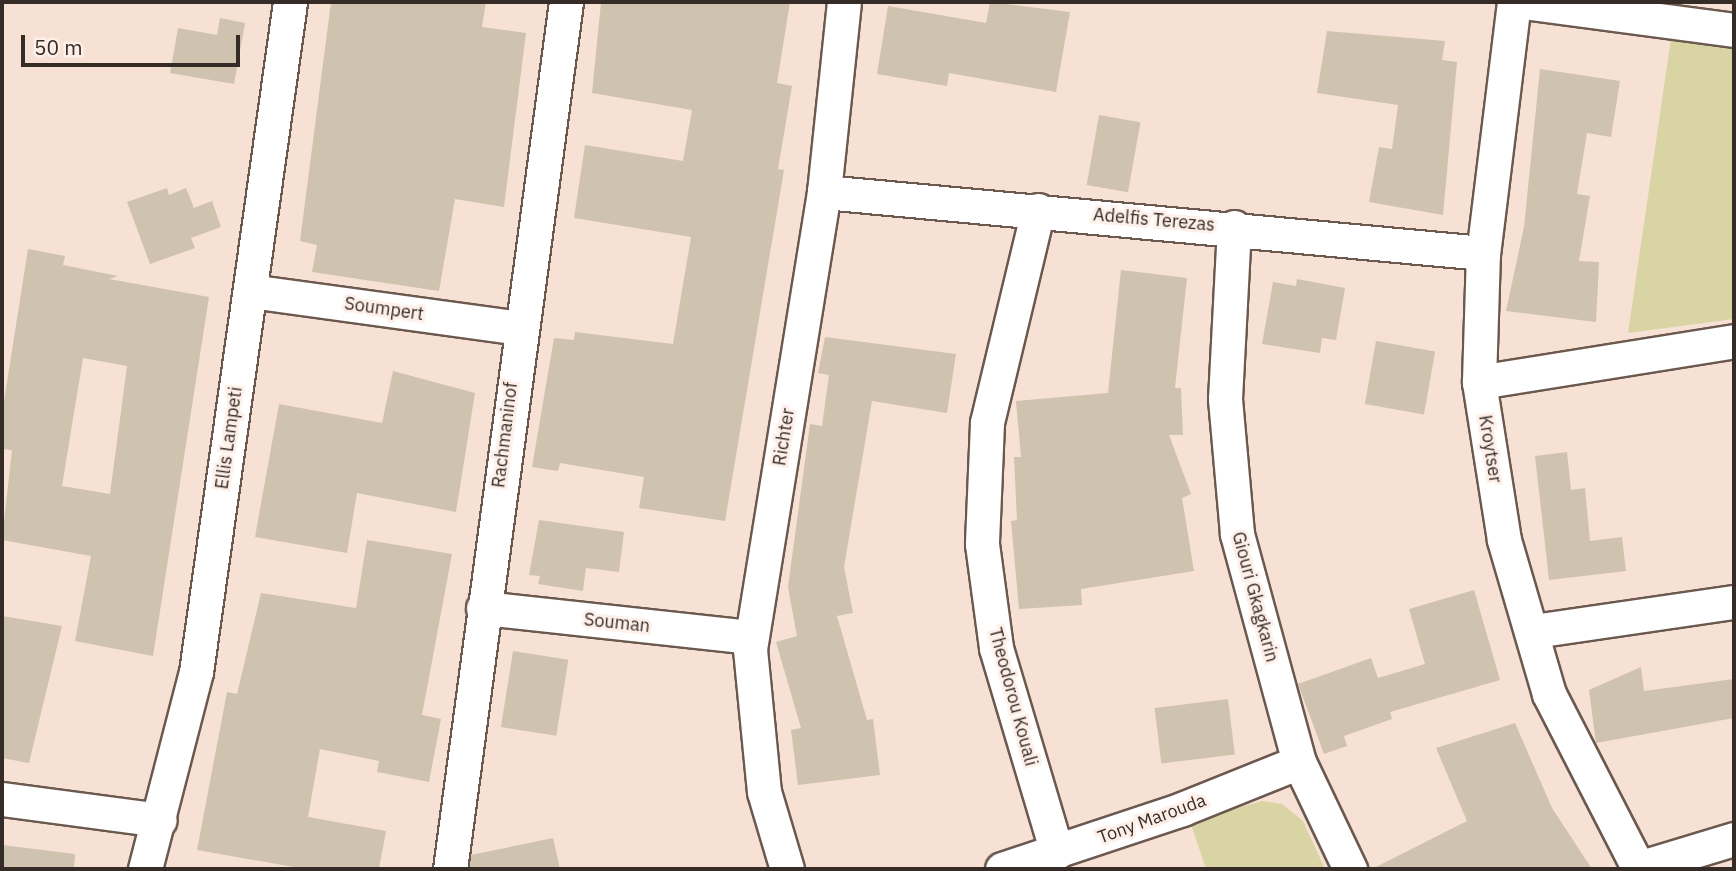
<!DOCTYPE html>
<html>
<head>
<meta charset="utf-8">
<style>
	body { margin:0 }
	#map { position:relative; width:1736px; height:871px; overflow:hidden; background:#f7e1d5; font-family:"IBM Plex Sans",sans-serif }
	div>[style] { position:absolute }
	.green>* { inset:0; background:#d8d4a3 }
	.building>* { inset:0; background:#cfc2af; transform-origin:0 0 }
	.roads { filter:drop-shadow(2px 0 #6b584e) drop-shadow(-2px 0 #6b584e) drop-shadow(0 2px #6b584e) drop-shadow(0 -2px #6b584e) }
	.minor>* { height:33px; margin:-16.5px; padding:0 16.5px; transform-origin:16.5px; border-radius:16.5px; background:#fff }
	span { translate:-50% -50%; white-space:nowrap; text-align:center; line-height:1.15; -webkit-text-stroke:6px #fef0e9; paint-order:stroke }
	.street-label { font-size:18px; color:#352c28 }
	.frame { position:absolute; inset:0; border:4px solid #352c28; pointer-events:none }
	.scale { position:absolute; left:21px; top:35px; width:219px; height:32px; box-sizing:border-box; border:4px solid #352c28; border-top:0; padding-left:9px; font-size:21px; line-height:24px; white-space:nowrap; color:#352c28; -webkit-text-stroke:5px #fef0e9; paint-order:stroke }
</style>
</head>
<body>
<div id="map">
	<div class="green">
		<i style="clip-path:polygon(1672px 32px,1734px 47px,1734px 319px,1628px 333px)"></i>
		<i style="clip-path:polygon(1263px 801px,1282px 804px,1303px 821px,1325px 869px,1206px 869px,1190px 821px)"></i>
	</div>
	<div class="building">
		<i style="clip-path:polygon(331px 2px,486px 2px,482px 27px,526px 33px,504px 207px,455px 199px,439px 291px,312px 272px,317px 245px,300px 241px)"></i>
		<i style="clip-path:polygon(601px 2px,790px 2px,777px 83px,792px 86px,778px 169px,784px 170px,725px 521px,639px 508px,644px 477px,560px 463px,558px 471px,532px 467px,554px 338px,574px 340px,575px 332px,673px 344px,691px 237px,574px 218px,585px 145px,683px 161px,692px 110px,592px 93px)"></i>
		<i style="clip-path:polygon(990px 2px,1070px 12px,1056px 92px,949px 73px,947px 86px,877px 74px,888px 6px,986px 23px)"></i>
		<i style="clip-path:polygon(220px 18px,245px 23px,234px 84px,170px 73px,178px 28px,217px 35px)"></i>
		<i style="clip-path:polygon(1327px 31px,1445px 41px,1442px 60px,1457px 62px,1443px 215px,1369px 202px,1379px 147px,1392px 149px,1398px 105px,1317px 93px)"></i>
		<i style="clip-path:polygon(1540px 69px,1620px 81px,1611px 137px,1587px 133px,1577px 194px,1590px 196px,1579px 261px,1599px 262px,1596px 322px,1506px 311px,1524px 227px)"></i>
		<i style="left:1099px;top:115px;width:42px;height:71px;rotate:10deg"></i>
		<i style="clip-path:polygon(167px 188px,169px 195px,186px 188px,194px 208px,212px 201px,221px 227px,191px 238px,195px 248px,150px 264px,127px 202px)"></i>
		<i style="clip-path:polygon(evenodd,28px 249px,65px 256px,63px 265px,118px 276px,109px 279px,209px 297px,153px 656px,75px 641px,91px 556px,2px 540px,12px 450px,2px 449px,2px 414px,28px 249px,83px 358px,127px 366px,110px 494px,62px 486px,83px 358px)"></i>
		<i style="clip-path:polygon(1121px 270px,1187px 278px,1175px 388px,1181px 388px,1183px 435px,1169px 435px,1191px 494px,1182px 498px,1194px 571px,1081px 589px,1082px 605px,1019px 609px,1011px 521px,1017px 520px,1014px 457px,1021px 457px,1016px 401px,1108px 393px)"></i>
		<i style="clip-path:polygon(1297px 279px,1345px 288px,1336px 340px,1322px 338px,1320px 353px,1262px 344px,1273px 282px,1296px 286px)"></i>
		<i style="clip-path:polygon(825px 337px,956px 354px,947px 413px,872px 401px,844px 567px,853px 613px,837px 616px,867px 720px,873px 719px,880px 775px,798px 785px,791px 730px,801px 728px,776px 642px,797px 636px,788px 587px,810px 424px,822px 426px,829px 375px,818px 373px)"></i>
		<i style="left:1376px;top:341px;width:60px;height:64px;rotate:10deg"></i>
		<i style="clip-path:polygon(393px 371px,475px 393px,456px 512px,357px 493px,347px 553px,255px 537px,279px 404px,382px 423px)"></i>
		<i style="clip-path:polygon(1567px 452px,1571px 490px,1585px 488px,1590px 541px,1622px 537px,1626px 571px,1549px 580px,1535px 456px)"></i>
		<i style="clip-path:polygon(539px 520px,624px 532px,619px 572px,586px 568px,583px 591px,538px 584px,540px 576px,529px 575px)"></i>
		<i style="clip-path:polygon(367px 540px,452px 554px,422px 715px,441px 719px,429px 782px,377px 772px,379px 761px,320px 749px,308px 817px,386px 831px,379px 869px,305px 869px,197px 850px,227px 692px,237px 694px,261px 593px,356px 608px)"></i>
		<i style="clip-path:polygon(1474px 590px,1500px 680px,1390px 712px,1392px 719px,1344px 736px,1347px 746px,1324px 754px,1298px 684px,1371px 658px,1378px 678px,1425px 664px,1409px 609px)"></i>
		<i style="clip-path:polygon(2px 616px,62px 626px,29px 763px,2px 758px)"></i>
		<i style="left:513px;top:651px;width:56px;height:77px;rotate:9deg"></i>
		<i style="clip-path:polygon(1641px 667px,1644px 691px,1734px 679px,1734px 718px,1596px 743px,1589px 690px)"></i>
		<i style="left:1228px;top:699px;width:56px;height:74px;rotate:83deg"></i>
		<i style="clip-path:polygon(1515px 723px,1552px 808px,1592px 869px,1372px 869px,1467px 821px,1436px 748px)"></i>
		<i style="clip-path:polygon(553px 838px,560px 869px,469px 869px,471px 855px)"></i>
		<i style="clip-path:polygon(2px 845px,75px 854px,74px 869px,2px 869px)"></i>
	</div>
	<div class="roads">
		<div class="minor">
			<i style="left:1514px;top:2px;width:253px;rotate:97deg"></i>
			<i style="left:1483px;top:253px;width:129px;rotate:91.8deg"></i>
			<i style="left:1479px;top:382px;width:160px;rotate:81deg"></i>
			<i style="left:1504px;top:540px;width:160px;rotate:73.7deg"></i>
			<i style="left:1549px;top:694px;width:197px;rotate:62.8deg"></i>
			<i style="left:1524px;top:2px;width:212px;rotate:7.6deg"></i>
			<i style="left:824px;top:192px;width:662px;rotate:5.29deg"></i>
			<i style="left:1038px;top:210px;width:219px;rotate:103.5deg"></i>
			<i style="left:987px;top:423px;width:121px;rotate:92.4deg"></i>
			<i style="left:982px;top:544px;width:105px;rotate:82.3deg"></i>
			<i style="left:996px;top:648px;width:213px;rotate:73.4deg"></i>
			<i style="left:1234px;top:227px;width:172px;rotate:93deg"></i>
			<i style="left:1225px;top:399px;width:136px;rotate:84.9deg"></i>
			<i style="left:1237px;top:534px;width:236px;rotate:74.8deg"></i>
			<i style="left:1299px;top:762px;width:119px;rotate:64.5deg"></i>
			<i style="left:250px;top:291px;width:272px;rotate:7.8deg"></i>
			<i style="left:1479px;top:382px;width:258px;rotate:-9.1deg"></i>
			<i style="left:483px;top:608px;width:270px;rotate:6.2deg"></i>
			<i style="left:1534px;top:631px;width:202px;rotate:-8.3deg"></i>
			<i style="left:2px;top:799px;width:159px;rotate:7.6deg"></i>
			<i style="left:1638px;top:868px;width:100px;rotate:-16.8deg"></i>
			<i style="left:145px;top:869px;width:203px;rotate:-75.5deg"></i>
			<i style="left:196px;top:672px;width:677px;rotate:-82.01deg"></i>
			<i style="left:450px;top:869px;width:875px;rotate:-82.38deg"></i>
			<i style="left:787px;top:869px;width:80px;rotate:-106.6deg"></i>
			<i style="left:764px;top:792px;width:144px;rotate:-95.6deg"></i>
			<i style="left:750px;top:649px;width:463px;rotate:-80.8deg"></i>
			<i style="left:824px;top:192px;width:191px;rotate:-84deg"></i>
			<i style="left:1002px;top:869px;width:190px;rotate:-18.4deg"></i>
			<i style="left:1182px;top:809px;width:126px;rotate:-21.9deg"></i>
		</div>
	</div>
	<div class="street-label">
		<span style="left:1154px;top:220px;rotate:5deg">Adelfis Terezas</span>
		<span style="left:384px;top:309px;rotate:8deg">Soumpert</span>
		<span style="left:505px;top:435px;rotate:-83deg">Rachmaninof</span>
		<span style="left:784px;top:437px;rotate:-81deg">Richter</span>
		<span style="left:229px;top:438px;rotate:-82deg">Ellis Lampeti</span>
		<span style="left:1490px;top:449px;rotate:81deg">Kroytser</span>
		<span style="left:1255px;top:597px;rotate:75deg">Giouri Gkagkarin</span>
		<span style="left:617px;top:623px;rotate:6deg">Souman</span>
		<span style="left:1013px;top:697px;rotate:75deg">Theodorou Kouali</span>
		<span style="left:1152px;top:819px;rotate:-20deg">Tony Marouda</span>
	</div>
	<div class="frame"></div>
	<div class="scale">50 m</div>
</div>
</body>
</html>
